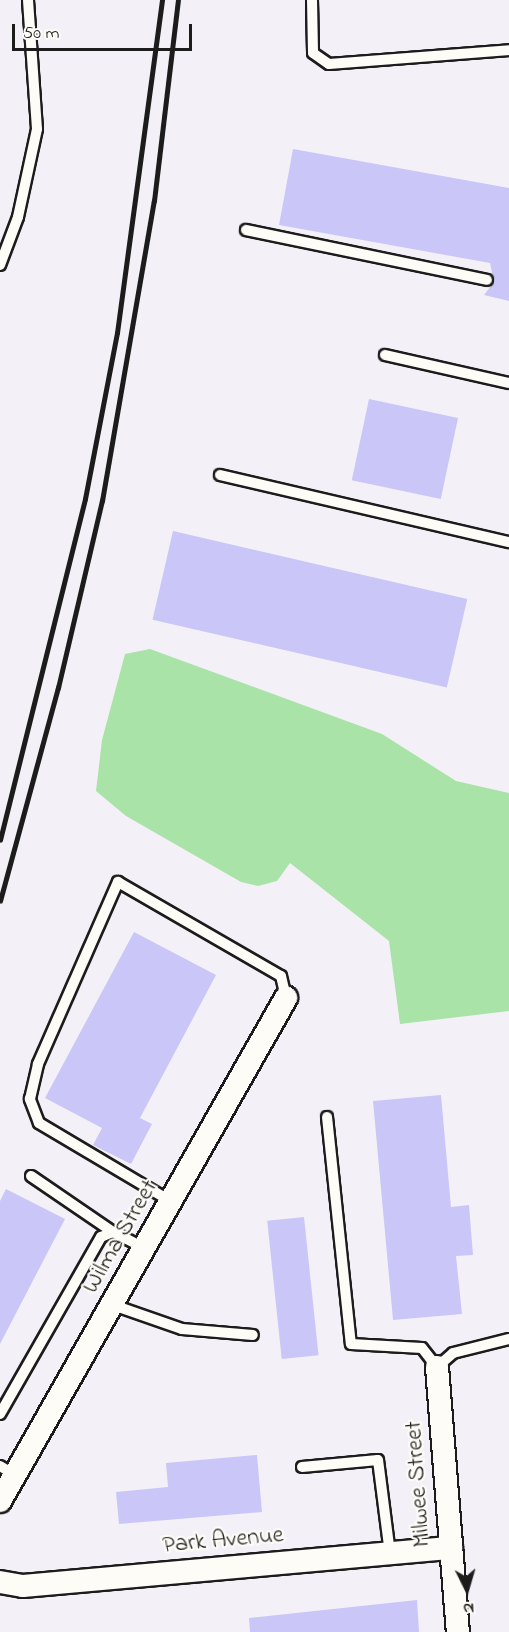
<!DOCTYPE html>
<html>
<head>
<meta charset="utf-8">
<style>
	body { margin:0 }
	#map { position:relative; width:509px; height:1632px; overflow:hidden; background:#f3f1f7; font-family:"Indie Flower",sans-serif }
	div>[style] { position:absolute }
	.green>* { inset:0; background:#a9e3a7 }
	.building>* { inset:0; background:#cac6f8; transform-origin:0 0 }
	.roads { filter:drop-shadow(2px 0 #1c1c1c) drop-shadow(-2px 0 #1c1c1c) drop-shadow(0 2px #1c1c1c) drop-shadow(0 -2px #1c1c1c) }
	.lane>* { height:10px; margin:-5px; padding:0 5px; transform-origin:5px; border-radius:5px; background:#fdfcf7 }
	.street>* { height:22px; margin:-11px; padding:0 11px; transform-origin:11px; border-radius:11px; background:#fdfcf7 }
	.rail>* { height:4.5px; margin:-2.25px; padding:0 2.25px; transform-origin:2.25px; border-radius:2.25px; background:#1c1c1c }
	span { translate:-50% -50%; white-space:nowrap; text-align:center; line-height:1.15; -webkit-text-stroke:4.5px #fdfcf7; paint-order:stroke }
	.street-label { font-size:24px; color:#1c1c1c }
	.north { position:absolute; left:437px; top:1560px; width:60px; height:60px; -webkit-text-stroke:4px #fdfcf7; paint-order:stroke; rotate:175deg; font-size:16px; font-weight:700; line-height:24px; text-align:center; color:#1c1c1c }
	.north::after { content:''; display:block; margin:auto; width:21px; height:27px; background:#1c1c1c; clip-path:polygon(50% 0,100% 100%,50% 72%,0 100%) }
	.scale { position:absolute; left:12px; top:24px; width:180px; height:27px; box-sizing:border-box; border:3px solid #1c1c1c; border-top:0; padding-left:8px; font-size:18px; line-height:21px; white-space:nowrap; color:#1c1c1c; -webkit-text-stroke:4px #fdfcf7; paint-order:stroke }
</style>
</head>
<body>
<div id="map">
	<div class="green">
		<i style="clip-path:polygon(150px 649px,382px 734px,456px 781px,509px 793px,509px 1011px,400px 1024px,389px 941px,290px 863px,277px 881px,258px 886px,241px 882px,126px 816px,96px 791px,102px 740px,125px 654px)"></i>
	</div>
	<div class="building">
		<i style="clip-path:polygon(293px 149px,509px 188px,509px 301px,484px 295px,494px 282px,490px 263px,279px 225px)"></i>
		<i style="left:369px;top:399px;width:91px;height:83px;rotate:12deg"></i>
		<i style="left:173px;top:531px;width:302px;height:91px;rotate:13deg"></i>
		<i style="clip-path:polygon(134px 932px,216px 975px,140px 1118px,152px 1124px,131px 1164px,93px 1145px,102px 1128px,45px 1098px)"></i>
		<i style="clip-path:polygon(441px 1095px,451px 1207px,469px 1205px,473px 1255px,456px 1256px,462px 1314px,393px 1320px,373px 1101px)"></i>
		<i style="clip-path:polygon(6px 1189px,65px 1219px,0 1344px,0 1201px)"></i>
		<i style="left:304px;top:1217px;width:139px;height:37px;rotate:84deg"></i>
		<i style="clip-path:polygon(257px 1455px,262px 1512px,119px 1524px,116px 1492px,168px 1487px,166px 1463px)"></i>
		<i style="clip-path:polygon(417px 1600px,419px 1632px,250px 1632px,249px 1618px)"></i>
	</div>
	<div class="roads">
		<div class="lane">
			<i style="left:312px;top:0;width:53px;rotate:88.9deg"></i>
			<i style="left:313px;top:53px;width:19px;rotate:35deg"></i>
			<i style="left:329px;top:64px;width:181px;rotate:-4.4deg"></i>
			<i style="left:246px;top:230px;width:246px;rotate:11.7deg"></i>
			<i style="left:0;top:265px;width:51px;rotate:-69.4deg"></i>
			<i style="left:18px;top:217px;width:90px;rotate:-77.8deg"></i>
			<i style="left:37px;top:129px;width:129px;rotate:-94deg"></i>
			<i style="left:385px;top:355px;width:127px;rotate:12.7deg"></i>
			<i style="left:220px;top:475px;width:297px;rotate:13.1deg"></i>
			<i style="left:327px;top:1117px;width:228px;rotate:84deg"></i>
			<i style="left:351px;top:1344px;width:71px;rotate:3.2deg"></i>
			<i style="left:422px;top:1348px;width:24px;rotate:52deg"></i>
			<i style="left:437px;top:1367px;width:21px;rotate:-41deg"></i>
			<i style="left:453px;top:1353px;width:58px;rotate:-14deg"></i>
			<i style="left:31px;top:1176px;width:99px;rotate:34.3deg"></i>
			<i style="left:172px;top:1202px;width:155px;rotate:-149.3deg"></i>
			<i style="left:39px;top:1123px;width:26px;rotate:-111deg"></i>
			<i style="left:30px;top:1099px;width:36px;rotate:-77deg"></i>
			<i style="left:38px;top:1064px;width:199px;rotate:-66.3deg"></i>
			<i style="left:118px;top:882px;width:188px;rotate:30deg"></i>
			<i style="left:281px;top:976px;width:23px;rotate:77deg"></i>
			<i style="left:113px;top:1305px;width:73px;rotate:19.2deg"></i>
			<i style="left:182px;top:1329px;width:71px;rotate:4.8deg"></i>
			<i style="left:0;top:1414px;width:204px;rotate:-60.3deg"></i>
			<i style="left:101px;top:1237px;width:13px;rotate:-23deg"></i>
			<i style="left:113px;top:1232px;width:36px;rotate:27deg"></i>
			<i style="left:0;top:1466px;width:17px;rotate:31deg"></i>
			<i style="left:302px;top:1467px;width:76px;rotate:-5.3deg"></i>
			<i style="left:378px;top:1460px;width:95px;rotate:82.7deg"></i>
		</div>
		<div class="street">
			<i style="left:437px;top:1367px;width:266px;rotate:85.5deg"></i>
			<i style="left:0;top:1501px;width:579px;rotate:-60.38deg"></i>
			<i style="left:0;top:1582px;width:23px;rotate:10deg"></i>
			<i style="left:23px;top:1586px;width:430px;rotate:-5.1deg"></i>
		</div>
	</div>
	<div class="rail">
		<i style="left:0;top:840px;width:351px;rotate:-76deg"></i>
		<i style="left:85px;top:499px;width:169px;rotate:-79.1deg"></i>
		<i style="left:117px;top:333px;width:336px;rotate:-82.3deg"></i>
		<i style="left:0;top:901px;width:221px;rotate:-74.8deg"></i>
		<i style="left:58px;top:688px;width:192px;rotate:-76.8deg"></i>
		<i style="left:102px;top:501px;width:304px;rotate:-80.2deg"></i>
		<i style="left:154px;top:201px;width:202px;rotate:-83.2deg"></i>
	</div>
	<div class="street-label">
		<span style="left:121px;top:1237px;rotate:-60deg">Wilma Street</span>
		<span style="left:419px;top:1484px;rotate:-94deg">Milwee Street</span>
		<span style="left:223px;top:1541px;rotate:-5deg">Park Avenue</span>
	</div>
	<div class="north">N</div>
	<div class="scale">50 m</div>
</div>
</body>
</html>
